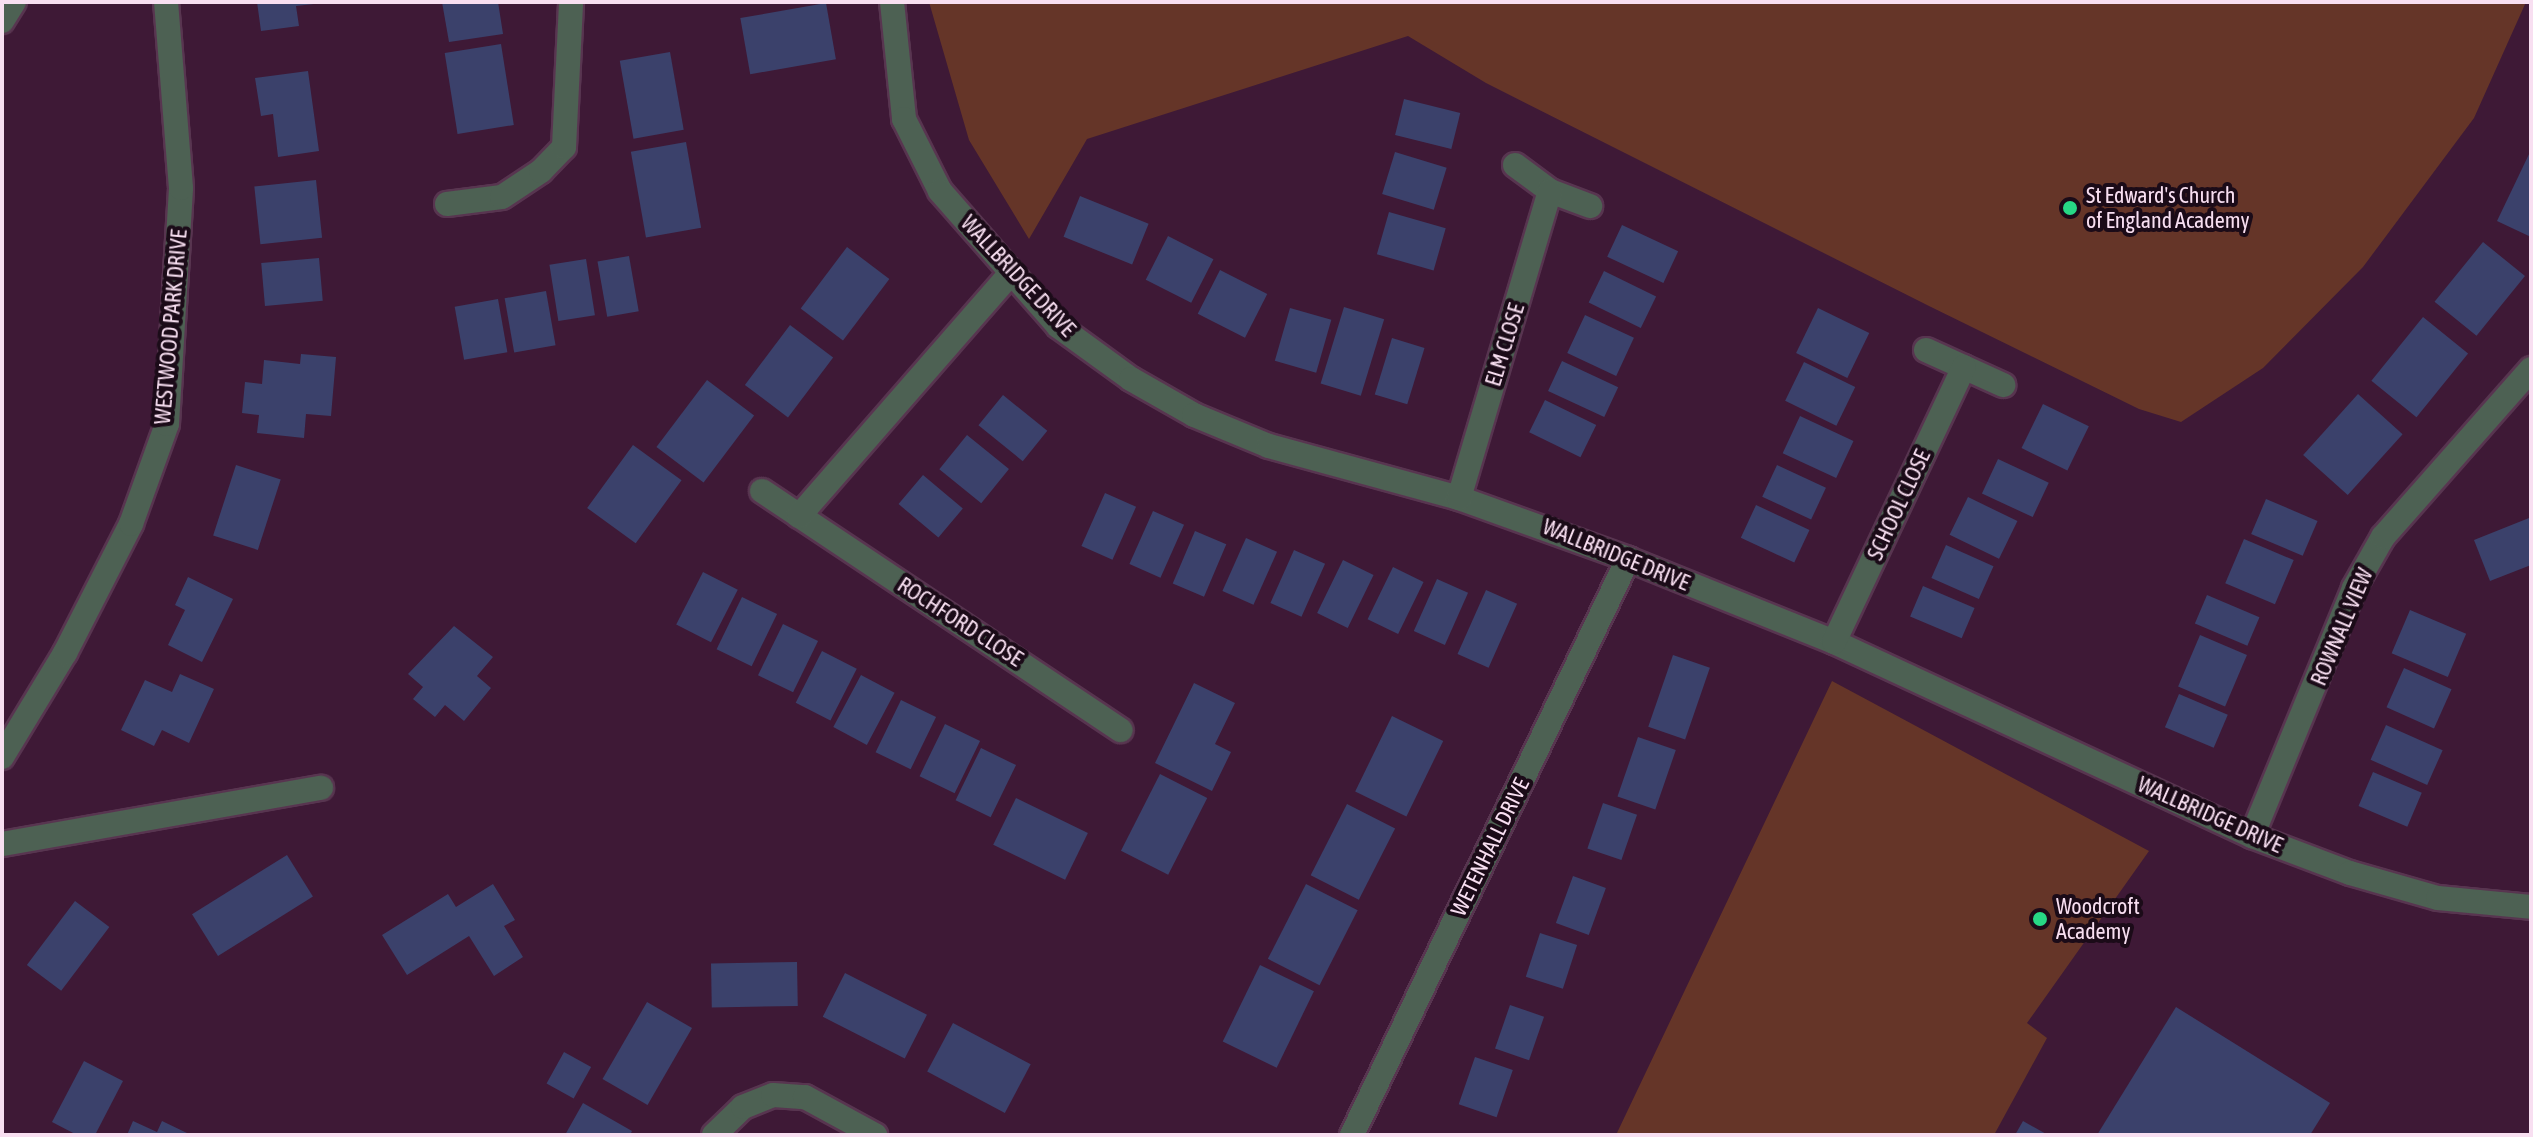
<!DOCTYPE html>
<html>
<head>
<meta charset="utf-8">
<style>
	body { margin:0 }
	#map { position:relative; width:2533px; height:1137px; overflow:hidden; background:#3e1936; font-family:"Asap Condensed",sans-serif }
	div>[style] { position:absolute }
	.green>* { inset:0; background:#653528 }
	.building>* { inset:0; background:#3b416b; transform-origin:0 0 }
	.roads { filter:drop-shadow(2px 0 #583550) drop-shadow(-2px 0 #583550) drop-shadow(0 2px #583550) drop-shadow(0 -2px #583550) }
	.minor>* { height:24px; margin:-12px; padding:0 12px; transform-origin:12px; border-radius:12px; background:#4d6153 }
	.dots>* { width:22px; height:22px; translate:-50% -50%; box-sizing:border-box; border:4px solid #1b0b18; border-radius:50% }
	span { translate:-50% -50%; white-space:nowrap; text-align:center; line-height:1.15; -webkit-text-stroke:8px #1b0b18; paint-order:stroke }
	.poi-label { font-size:22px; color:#f8dff1 }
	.left { translate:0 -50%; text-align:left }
	.street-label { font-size:22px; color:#f8dff1 }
	.frame { position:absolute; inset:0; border:4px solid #f8dff1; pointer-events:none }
</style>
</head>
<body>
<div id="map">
	<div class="green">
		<i style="clip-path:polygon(929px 2px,2526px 2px,2474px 118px,2363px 267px,2263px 368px,2181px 422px,2139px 409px,1929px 306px,1486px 83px,1408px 36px,1087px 139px,1029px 239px,969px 140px)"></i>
		<i style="clip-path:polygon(1832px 681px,2149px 851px,2027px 1023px,2047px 1038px,1994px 1135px,1616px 1135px)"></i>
	</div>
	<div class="building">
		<i style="clip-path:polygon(257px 2px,314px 2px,314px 4px,296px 6px,299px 26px,261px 31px)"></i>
		<i style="clip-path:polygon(442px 2px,498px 2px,503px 34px,449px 42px)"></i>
		<i style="left:826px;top:3px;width:57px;height:87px;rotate:80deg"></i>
		<i style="left:501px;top:44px;width:82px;height:57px;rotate:81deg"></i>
		<i style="left:670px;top:52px;width:79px;height:51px;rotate:80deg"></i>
		<i style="clip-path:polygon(308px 71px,319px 151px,278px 157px,273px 114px,261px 116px,255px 78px)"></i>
		<i style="left:1404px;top:99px;width:58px;height:37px;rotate:14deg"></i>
		<i style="left:686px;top:142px;width:87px;height:56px;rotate:80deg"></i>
		<i style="clip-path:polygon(2531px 150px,2531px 237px,2497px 221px)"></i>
		<i style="left:1395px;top:152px;width:54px;height:44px;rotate:17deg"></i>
		<i style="left:316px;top:180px;width:58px;height:62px;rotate:84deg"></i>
		<i style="left:1080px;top:196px;width:74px;height:44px;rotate:22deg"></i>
		<i style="left:1389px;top:212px;width:59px;height:44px;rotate:16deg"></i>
		<i style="left:1622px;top:225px;width:62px;height:35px;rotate:25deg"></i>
		<i style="left:1168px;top:236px;width:51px;height:49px;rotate:27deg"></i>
		<i style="left:2483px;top:242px;width:54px;height:77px;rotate:39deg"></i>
		<i style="left:847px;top:247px;width:53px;height:77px;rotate:37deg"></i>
		<i style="left:629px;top:256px;width:56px;height:32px;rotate:80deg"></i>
		<i style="left:319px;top:258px;width:43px;height:58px;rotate:85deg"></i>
		<i style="left:586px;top:259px;width:57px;height:37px;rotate:81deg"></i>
		<i style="left:1220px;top:270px;width:53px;height:49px;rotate:27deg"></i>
		<i style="left:1604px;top:271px;width:58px;height:35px;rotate:26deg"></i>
		<i style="left:546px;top:291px;width:55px;height:42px;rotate:80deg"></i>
		<i style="left:498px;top:299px;width:54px;height:44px;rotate:80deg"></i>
		<i style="left:1344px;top:307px;width:42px;height:80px;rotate:17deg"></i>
		<i style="left:1290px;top:308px;width:43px;height:55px;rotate:16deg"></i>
		<i style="left:1818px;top:308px;width:57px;height:50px;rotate:26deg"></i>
		<i style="left:1585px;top:315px;width:54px;height:42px;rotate:25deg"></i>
		<i style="left:2423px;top:317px;width:58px;height:82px;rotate:39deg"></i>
		<i style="left:790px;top:325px;width:54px;height:75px;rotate:37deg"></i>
		<i style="left:1392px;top:338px;width:34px;height:59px;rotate:17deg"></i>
		<i style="clip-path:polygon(301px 354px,336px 357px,331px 416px,306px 414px,304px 438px,257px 433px,259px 415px,242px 413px,245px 382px,262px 384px,264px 360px,300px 364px)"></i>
		<i style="left:1562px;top:361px;width:62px;height:33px;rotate:25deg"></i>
		<i style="left:1804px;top:362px;width:57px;height:43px;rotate:26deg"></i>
		<i style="left:707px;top:380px;width:59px;height:84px;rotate:37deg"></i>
		<i style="left:2358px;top:394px;width:60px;height:82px;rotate:42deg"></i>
		<i style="left:1003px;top:395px;width:57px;height:39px;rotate:39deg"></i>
		<i style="left:1545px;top:400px;width:57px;height:36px;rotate:26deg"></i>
		<i style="left:2043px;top:404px;width:51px;height:49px;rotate:26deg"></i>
		<i style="left:1800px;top:416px;width:59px;height:41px;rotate:25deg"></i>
		<i style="left:967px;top:435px;width:54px;height:44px;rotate:39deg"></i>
		<i style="left:633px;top:445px;width:60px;height:78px;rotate:36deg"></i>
		<i style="left:1998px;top:459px;width:56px;height:38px;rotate:25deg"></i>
		<i style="left:236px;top:465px;width:47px;height:74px;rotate:18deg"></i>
		<i style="left:1777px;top:465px;width:54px;height:35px;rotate:25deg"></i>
		<i style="left:923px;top:475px;width:52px;height:38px;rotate:40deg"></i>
		<i style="left:1105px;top:493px;width:34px;height:58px;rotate:24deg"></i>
		<i style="left:1968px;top:497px;width:55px;height:42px;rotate:26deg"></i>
		<i style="left:2266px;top:499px;width:56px;height:38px;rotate:23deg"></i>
		<i style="left:1756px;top:505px;width:59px;height:36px;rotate:25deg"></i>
		<i style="left:1153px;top:511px;width:34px;height:58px;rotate:24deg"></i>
		<i style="clip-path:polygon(2529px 518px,2531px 565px,2490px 581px,2474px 540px)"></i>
		<i style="left:1195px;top:531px;width:34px;height:57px;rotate:23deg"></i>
		<i style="left:1246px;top:538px;width:34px;height:58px;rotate:24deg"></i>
		<i style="left:2244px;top:539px;width:54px;height:48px;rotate:23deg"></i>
		<i style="left:1946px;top:545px;width:52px;height:36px;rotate:24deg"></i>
		<i style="left:1294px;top:550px;width:34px;height:58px;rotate:24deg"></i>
		<i style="left:1343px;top:560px;width:34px;height:59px;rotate:26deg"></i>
		<i style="left:1393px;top:567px;width:34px;height:58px;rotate:26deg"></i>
		<i style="left:703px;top:572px;width:39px;height:59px;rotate:27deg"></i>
		<i style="clip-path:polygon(188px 577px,233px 599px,202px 662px,168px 645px,185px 610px,175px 605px)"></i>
		<i style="left:1437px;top:579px;width:34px;height:57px;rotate:24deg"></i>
		<i style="left:1923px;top:586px;width:56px;height:33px;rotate:23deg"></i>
		<i style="left:1486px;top:590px;width:34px;height:70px;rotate:24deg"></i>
		<i style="left:2207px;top:595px;width:57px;height:31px;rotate:23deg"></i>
		<i style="left:742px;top:597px;width:39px;height:58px;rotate:26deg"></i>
		<i style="left:2410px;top:610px;width:61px;height:47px;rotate:23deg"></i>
		<i style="left:783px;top:624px;width:39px;height:57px;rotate:26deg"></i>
		<i style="clip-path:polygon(454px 626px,493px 657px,477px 676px,491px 688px,464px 721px,445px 705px,435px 717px,413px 699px,423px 687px,408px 674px)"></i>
		<i style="left:2200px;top:635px;width:51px;height:56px;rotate:23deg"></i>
		<i style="left:822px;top:651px;width:39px;height:58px;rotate:27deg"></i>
		<i style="left:1673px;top:655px;width:39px;height:76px;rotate:19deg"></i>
		<i style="left:2404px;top:668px;width:52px;height:43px;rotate:24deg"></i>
		<i style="clip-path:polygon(180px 674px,214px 689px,189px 743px,162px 730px,154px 746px,121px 730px,145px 680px,172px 692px)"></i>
		<i style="left:861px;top:675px;width:38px;height:59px;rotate:28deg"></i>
		<i style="clip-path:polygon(1194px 683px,1235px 703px,1215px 744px,1231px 752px,1212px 791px,1155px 763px)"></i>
		<i style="left:2179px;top:694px;width:53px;height:36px;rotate:23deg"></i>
		<i style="left:901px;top:700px;width:39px;height:58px;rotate:26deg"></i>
		<i style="left:1392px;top:716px;width:57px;height:84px;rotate:26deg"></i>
		<i style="left:945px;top:724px;width:39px;height:58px;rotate:26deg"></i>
		<i style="left:2386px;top:725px;width:62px;height:38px;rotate:24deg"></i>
		<i style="left:1638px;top:737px;width:40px;height:63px;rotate:19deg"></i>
		<i style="left:981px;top:748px;width:39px;height:58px;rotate:26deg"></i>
		<i style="left:2373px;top:772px;width:53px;height:37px;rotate:23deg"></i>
		<i style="left:1160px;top:774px;width:53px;height:86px;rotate:27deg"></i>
		<i style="left:1016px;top:798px;width:80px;height:52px;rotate:26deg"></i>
		<i style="left:1603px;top:803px;width:36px;height:48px;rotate:19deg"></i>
		<i style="left:1347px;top:804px;width:54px;height:80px;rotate:27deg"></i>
		<i style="left:287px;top:855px;width:49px;height:112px;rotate:58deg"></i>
		<i style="left:1573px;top:876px;width:35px;height:50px;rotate:20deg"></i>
		<i style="clip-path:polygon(493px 884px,515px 920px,504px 926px,523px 957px,494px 976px,469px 936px,407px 975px,382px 935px,448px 894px,456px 907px)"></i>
		<i style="left:1306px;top:884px;width:58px;height:84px;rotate:27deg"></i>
		<i style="left:75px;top:901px;width:43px;height:80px;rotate:37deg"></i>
		<i style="left:1540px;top:933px;width:39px;height:46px;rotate:18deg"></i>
		<i style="left:797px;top:962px;width:44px;height:86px;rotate:89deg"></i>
		<i style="left:1260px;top:965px;width:60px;height:85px;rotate:26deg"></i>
		<i style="left:845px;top:973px;width:92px;height:49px;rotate:27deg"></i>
		<i style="left:647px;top:1002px;width:52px;height:89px;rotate:30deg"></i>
		<i style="left:1510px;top:1005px;width:36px;height:46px;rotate:19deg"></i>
		<i style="clip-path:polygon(2176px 1007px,2330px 1103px,2310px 1135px,2097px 1135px)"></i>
		<i style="left:953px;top:1023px;width:88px;height:55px;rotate:28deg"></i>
		<i style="left:564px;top:1052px;width:31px;height:36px;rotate:29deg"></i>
		<i style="left:1475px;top:1057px;width:40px;height:50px;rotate:19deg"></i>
		<i style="clip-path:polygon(84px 1061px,123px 1081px,95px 1135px,77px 1135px,52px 1122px)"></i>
		<i style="clip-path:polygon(583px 1103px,632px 1131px,630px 1135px,565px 1135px)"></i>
		<i style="clip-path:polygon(133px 1121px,157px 1132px,162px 1121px,187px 1133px,127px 1135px)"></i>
		<i style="clip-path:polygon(2023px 1121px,2048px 1135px,2015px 1135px)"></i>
	</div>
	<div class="roads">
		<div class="minor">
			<i style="left:892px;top:2px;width:118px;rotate:84.1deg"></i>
			<i style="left:904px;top:119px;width:80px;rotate:63.4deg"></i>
			<i style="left:940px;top:191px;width:179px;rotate:48.8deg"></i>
			<i style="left:1058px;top:326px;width:90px;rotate:36deg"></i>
			<i style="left:1131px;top:379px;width:73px;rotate:29.7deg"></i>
			<i style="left:1194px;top:415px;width:81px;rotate:22.5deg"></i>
			<i style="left:1269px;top:446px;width:197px;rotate:15.3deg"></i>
			<i style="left:1459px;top:498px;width:180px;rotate:19.8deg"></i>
			<i style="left:1628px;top:559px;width:222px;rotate:21.9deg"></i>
			<i style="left:1834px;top:642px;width:461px;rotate:24.9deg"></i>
			<i style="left:2252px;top:836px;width:105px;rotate:20.7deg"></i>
			<i style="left:2350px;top:873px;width:91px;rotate:15.9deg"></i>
			<i style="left:2438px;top:898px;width:93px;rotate:5.5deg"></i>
			<i style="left:2px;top:21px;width:22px;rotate:-58deg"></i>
			<i style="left:1515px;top:165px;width:44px;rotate:36.6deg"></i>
			<i style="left:1550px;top:191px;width:43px;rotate:20.6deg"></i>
			<i style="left:447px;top:204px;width:55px;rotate:-7.3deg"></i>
			<i style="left:502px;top:197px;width:47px;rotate:-33.7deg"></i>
			<i style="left:541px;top:171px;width:33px;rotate:-46deg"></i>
			<i style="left:564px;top:147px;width:145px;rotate:-87.2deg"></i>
			<i style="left:1926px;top:350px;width:85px;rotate:24.4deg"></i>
			<i style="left:762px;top:491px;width:431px;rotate:33.7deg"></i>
			<i style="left:1459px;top:498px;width:320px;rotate:-73.5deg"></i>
			<i style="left:799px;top:516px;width:321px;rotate:-48.9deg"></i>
			<i style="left:1834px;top:642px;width:304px;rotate:-64.7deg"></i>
			<i style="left:2px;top:757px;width:122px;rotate:-58.8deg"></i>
			<i style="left:65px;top:653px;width:145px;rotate:-62.9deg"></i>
			<i style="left:131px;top:524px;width:106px;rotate:-70.2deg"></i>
			<i style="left:167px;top:424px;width:236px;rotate:-86.6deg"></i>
			<i style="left:181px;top:188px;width:187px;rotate:-94.6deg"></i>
			<i style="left:2252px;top:836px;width:268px;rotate:-67.6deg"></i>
			<i style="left:2354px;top:588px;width:59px;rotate:-60.4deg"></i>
			<i style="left:2383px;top:537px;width:224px;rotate:-48.6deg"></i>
			<i style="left:2px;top:844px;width:324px;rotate:-10deg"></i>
			<i style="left:714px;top:1135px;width:40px;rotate:-44deg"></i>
			<i style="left:743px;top:1107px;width:32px;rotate:-22deg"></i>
			<i style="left:773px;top:1095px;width:32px;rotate:4deg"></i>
			<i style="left:805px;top:1097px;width:80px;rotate:28.5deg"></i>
			<i style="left:1352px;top:1135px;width:639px;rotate:-64.4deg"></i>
		</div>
	</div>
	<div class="dots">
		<i style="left:2070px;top:208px;background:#27d885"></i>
		<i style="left:2040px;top:919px;background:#27d885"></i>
	</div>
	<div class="poi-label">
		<span class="left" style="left:2086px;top:208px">St Edward's Church<br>of England Academy</span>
		<span class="left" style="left:2056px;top:919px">Woodcroft<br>Academy</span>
	</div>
	<div class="street-label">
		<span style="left:1018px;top:276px;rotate:47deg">WALLBRIDGE DRIVE</span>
		<span style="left:171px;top:327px;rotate:-85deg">WESTWOOD PARK DRIVE</span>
		<span style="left:1505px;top:345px;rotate:-73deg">ELM CLOSE</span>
		<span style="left:1899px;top:505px;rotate:-65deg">SCHOOL CLOSE</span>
		<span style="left:1616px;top:555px;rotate:22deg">WALLBRIDGE DRIVE</span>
		<span style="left:960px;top:622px;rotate:33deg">ROCHFORD CLOSE</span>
		<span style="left:2342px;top:627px;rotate:-67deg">ROWNALL VIEW</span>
		<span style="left:2210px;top:815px;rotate:24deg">WALLBRIDGE DRIVE</span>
		<span style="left:1490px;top:847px;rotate:-64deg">WETENHALL DRIVE</span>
	</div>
	<div class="frame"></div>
</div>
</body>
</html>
